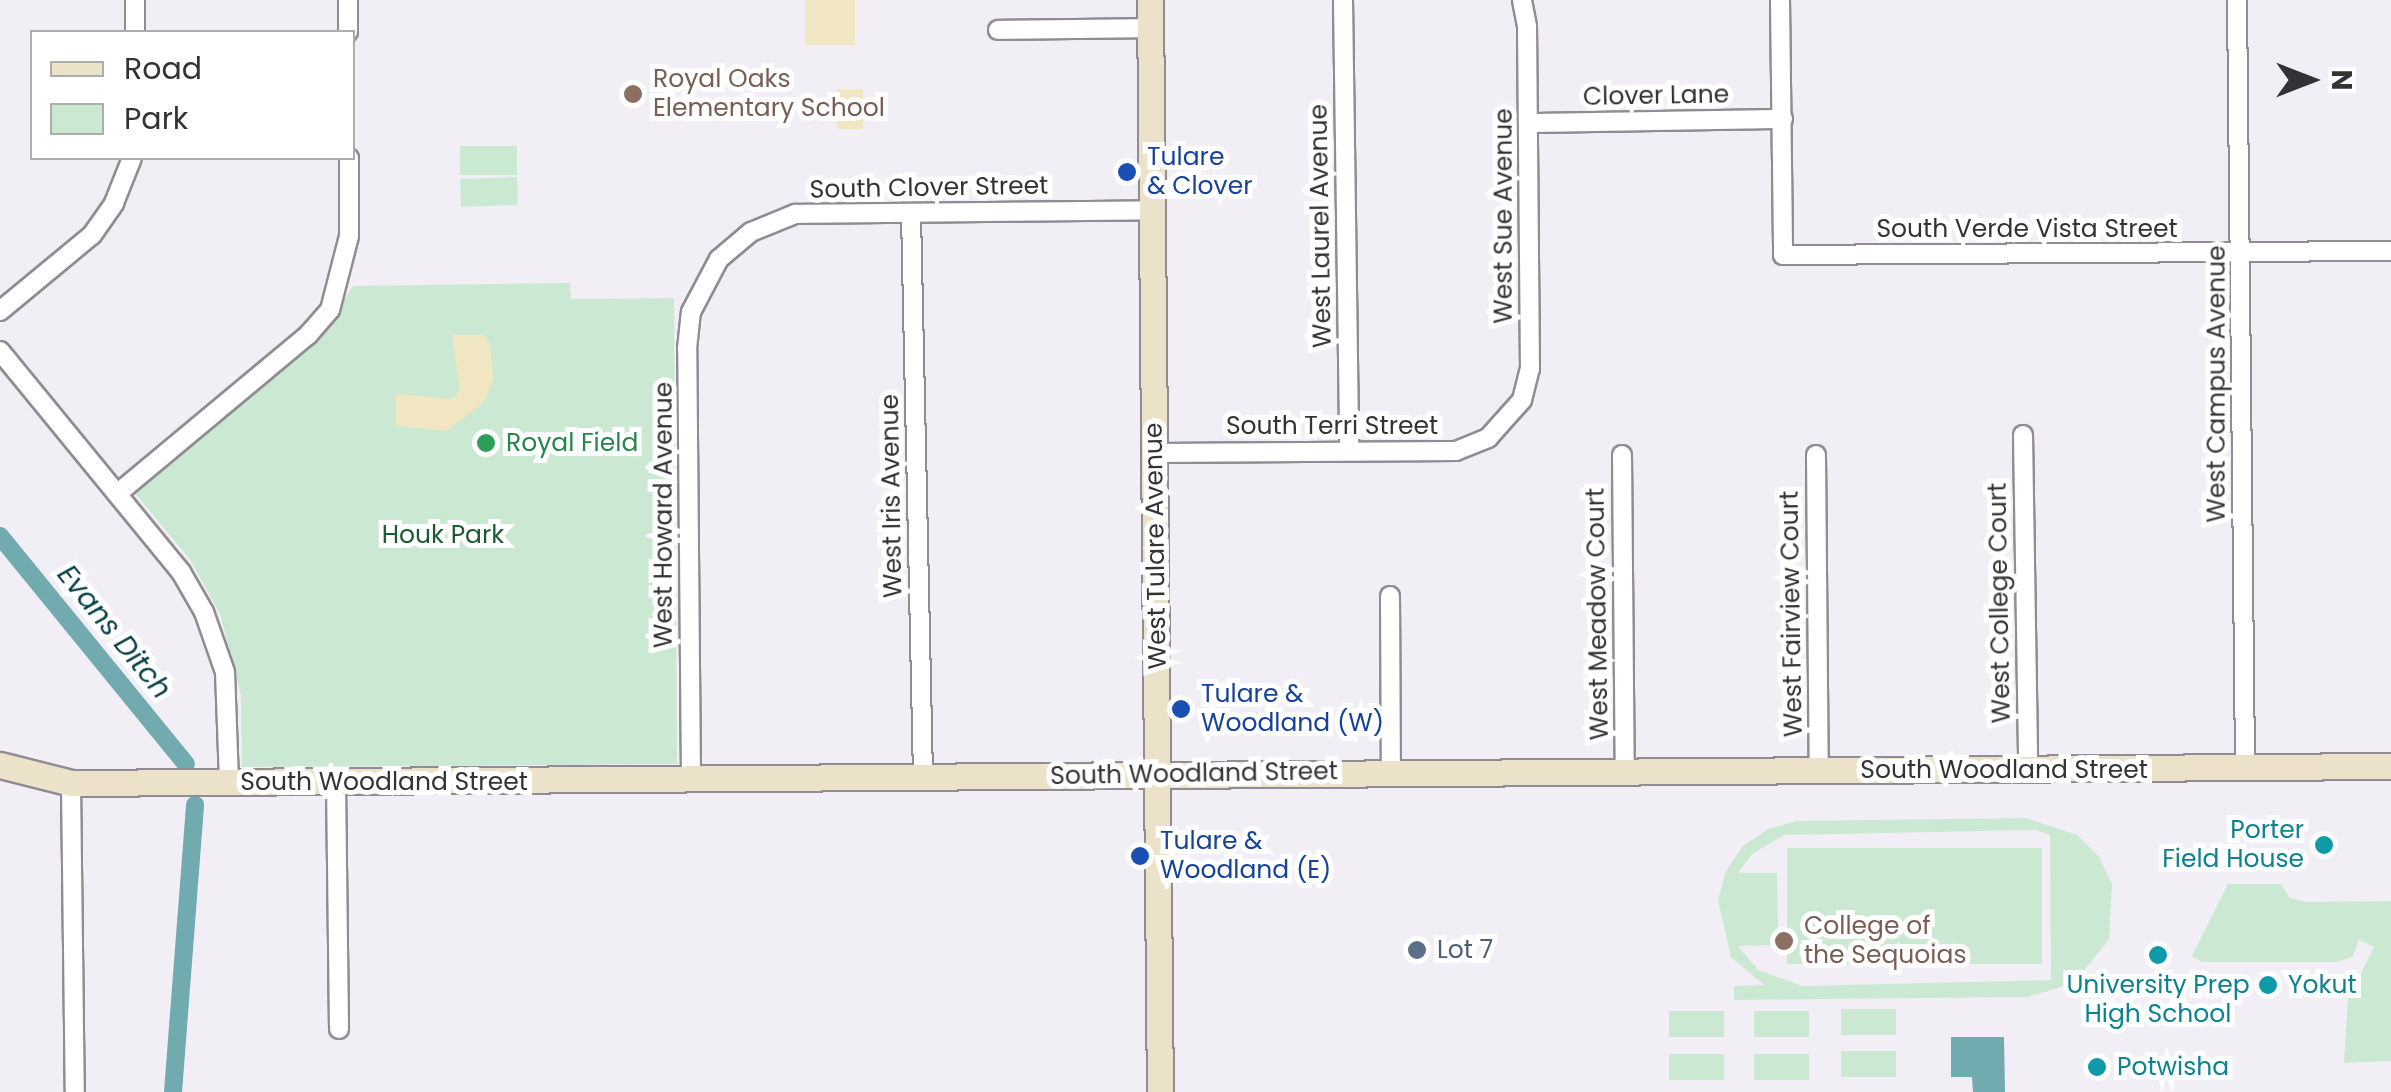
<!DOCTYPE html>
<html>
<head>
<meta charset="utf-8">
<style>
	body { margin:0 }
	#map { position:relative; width:2391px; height:1092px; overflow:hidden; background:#f2eef5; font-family:Poppins,sans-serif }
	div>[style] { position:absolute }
	.green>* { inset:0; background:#cbe8d2; transform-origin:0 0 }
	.sand>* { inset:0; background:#f0e6c1; transform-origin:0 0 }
	.water>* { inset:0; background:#71aaaf }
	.canal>* { height:18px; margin:-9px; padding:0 9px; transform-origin:9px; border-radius:9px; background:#71aaaf }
	.roads { filter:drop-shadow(2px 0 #908c93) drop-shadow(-2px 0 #908c93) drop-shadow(0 2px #908c93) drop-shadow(0 -2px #908c93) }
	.street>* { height:18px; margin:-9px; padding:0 9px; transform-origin:9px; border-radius:9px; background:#fff }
	.secondary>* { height:25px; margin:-12.5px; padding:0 12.5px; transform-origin:12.5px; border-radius:12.5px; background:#ece2c9 }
	.dots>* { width:28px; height:28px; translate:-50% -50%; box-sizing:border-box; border:5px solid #fff; border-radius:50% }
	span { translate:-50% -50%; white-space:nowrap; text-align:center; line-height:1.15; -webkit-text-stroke:10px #fff; paint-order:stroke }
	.education-label { font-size:25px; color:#785e54 }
	.left { translate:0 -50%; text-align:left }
	.street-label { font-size:25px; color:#343235 }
	.transit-label { font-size:25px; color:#164399 }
	.leisure-label { font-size:25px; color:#27864d }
	.park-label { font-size:25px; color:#1c5a33 }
	.culture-label { font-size:25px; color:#0d838f }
	.right { translate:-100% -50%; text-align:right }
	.service-label { font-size:25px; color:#4e5e75 }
	.water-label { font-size:28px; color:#073f43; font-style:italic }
	.legend { position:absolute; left:30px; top:30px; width:325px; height:130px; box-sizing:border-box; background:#fff; border:2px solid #aeadae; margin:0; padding:12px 18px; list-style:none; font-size:30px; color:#343235 }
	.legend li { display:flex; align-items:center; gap:20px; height:50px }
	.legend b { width:50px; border:2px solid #aeadae }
	.north { position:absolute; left:2261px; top:30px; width:100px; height:100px; -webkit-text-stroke:8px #fff; paint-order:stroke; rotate:90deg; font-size:28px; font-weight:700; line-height:40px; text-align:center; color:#343235 }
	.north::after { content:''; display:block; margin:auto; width:35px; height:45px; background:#343235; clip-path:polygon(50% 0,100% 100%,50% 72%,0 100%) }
</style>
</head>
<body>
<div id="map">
	<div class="green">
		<i style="left:517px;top:146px;width:29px;height:57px;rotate:90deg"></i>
		<i style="left:517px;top:177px;width:28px;height:57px;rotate:88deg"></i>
		<i style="clip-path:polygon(570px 283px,571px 299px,674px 298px,677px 764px,242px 767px,241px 695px,220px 614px,191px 561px,135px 493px,317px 342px,353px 286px)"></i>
		<i style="clip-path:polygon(evenodd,2026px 818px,2077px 835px,2099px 857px,2112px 884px,2109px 939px,2074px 983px,2028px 997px,1734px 1000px,1734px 986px,1764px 985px,1731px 957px,1718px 901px,1726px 871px,1743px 846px,1768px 829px,1797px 821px,2026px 818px,2035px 830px,2050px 835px,2051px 980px,1802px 986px,1758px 970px,1738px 946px,1778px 945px,1777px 873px,1738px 873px,1752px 854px,1784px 835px,2035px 830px)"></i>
		<i style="left:2042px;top:848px;width:116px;height:255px;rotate:90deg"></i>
		<i style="clip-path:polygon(2228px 884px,2281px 884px,2290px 898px,2306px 902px,2391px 901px,2391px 1061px,2344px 1063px,2348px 1000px,2374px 947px,2359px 940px,2353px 956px,2338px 962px,2202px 962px,2192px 956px)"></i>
		<i style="left:1841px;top:1009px;width:55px;height:26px"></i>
		<i style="left:1724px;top:1011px;width:26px;height:55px;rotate:90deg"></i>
		<i style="left:1754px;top:1011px;width:55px;height:26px"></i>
		<i style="left:1896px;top:1051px;width:26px;height:55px;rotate:90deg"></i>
		<i style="left:1669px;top:1054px;width:55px;height:26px"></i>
		<i style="left:1754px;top:1054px;width:55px;height:26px"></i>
	</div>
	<div class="sand">
		<i style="left:805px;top:0;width:50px;height:45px"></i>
		<i style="left:837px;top:89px;width:26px;height:40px"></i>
		<i style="clip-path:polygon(452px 335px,485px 335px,490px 345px,493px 380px,484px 402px,447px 431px,396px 426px,396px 394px,452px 399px,460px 391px)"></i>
	</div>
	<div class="water">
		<i style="clip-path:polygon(1951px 1037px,2004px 1037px,2005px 1092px,1973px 1092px,1972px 1077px,1951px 1077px)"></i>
	</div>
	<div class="canal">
		<i style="left:0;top:536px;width:294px;rotate:50.8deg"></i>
		<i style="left:173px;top:1092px;width:288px;rotate:-85.6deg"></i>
	</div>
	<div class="roads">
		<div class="street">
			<i style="left:135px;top:0;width:32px;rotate:90deg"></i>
			<i style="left:348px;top:0;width:32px;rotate:90deg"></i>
			<i style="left:1343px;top:0;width:451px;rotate:89.2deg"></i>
			<i style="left:1780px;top:0;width:255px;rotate:89.3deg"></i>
			<i style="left:1783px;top:255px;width:608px;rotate:-0.38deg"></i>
			<i style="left:2237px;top:0;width:768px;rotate:89.4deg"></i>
			<i style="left:998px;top:30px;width:153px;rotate:-0.7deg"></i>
			<i style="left:1528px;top:123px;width:255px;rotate:-0.9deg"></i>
			<i style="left:911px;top:213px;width:564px;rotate:88.78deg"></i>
			<i style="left:0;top:311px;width:119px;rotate:-39.6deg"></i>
			<i style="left:92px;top:235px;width:39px;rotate:-55deg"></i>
			<i style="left:114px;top:203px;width:48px;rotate:-68.2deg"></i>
			<i style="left:0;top:351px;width:286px;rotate:50.7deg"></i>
			<i style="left:181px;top:572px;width:46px;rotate:60.1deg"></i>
			<i style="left:204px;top:612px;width:64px;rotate:70.7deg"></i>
			<i style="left:225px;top:672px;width:111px;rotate:87.9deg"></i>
			<i style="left:2023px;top:435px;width:336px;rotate:89.1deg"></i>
			<i style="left:1155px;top:453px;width:301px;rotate:-0.4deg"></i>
			<i style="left:1456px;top:451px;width:35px;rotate:-22deg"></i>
			<i style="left:1488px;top:438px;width:51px;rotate:-48.2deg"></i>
			<i style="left:1522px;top:400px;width:32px;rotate:-76deg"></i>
			<i style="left:1530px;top:369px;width:343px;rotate:-90.5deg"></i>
			<i style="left:1527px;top:26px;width:26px;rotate:-101deg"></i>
			<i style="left:1622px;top:455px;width:318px;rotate:89.5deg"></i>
			<i style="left:1816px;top:455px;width:317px;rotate:89.5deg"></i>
			<i style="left:117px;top:494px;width:249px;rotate:-39.8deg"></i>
			<i style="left:308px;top:335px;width:33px;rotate:-49deg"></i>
			<i style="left:330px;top:310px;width:76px;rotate:-75.6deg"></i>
			<i style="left:349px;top:236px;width:78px;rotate:-90deg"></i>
			<i style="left:1390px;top:596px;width:176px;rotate:89.7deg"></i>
			<i style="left:691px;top:779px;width:430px;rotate:-90.5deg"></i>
			<i style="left:687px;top:349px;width:37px;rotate:-84deg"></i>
			<i style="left:691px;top:312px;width:60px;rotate:-62.2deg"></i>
			<i style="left:719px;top:259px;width:42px;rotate:-40.2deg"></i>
			<i style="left:751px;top:232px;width:48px;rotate:-22.2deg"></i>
			<i style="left:795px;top:214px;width:358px;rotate:-0.6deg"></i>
			<i style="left:336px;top:782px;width:247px;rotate:89.3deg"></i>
			<i style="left:71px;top:783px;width:309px;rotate:89.3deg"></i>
		</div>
		<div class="secondary">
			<i style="left:1150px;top:0;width:1092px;rotate:89.48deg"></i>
			<i style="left:0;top:765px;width:73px;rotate:14.2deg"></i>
			<i style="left:71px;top:783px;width:2320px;rotate:-0.42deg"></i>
		</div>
	</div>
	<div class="dots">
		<i style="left:633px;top:94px;background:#8d6e63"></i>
		<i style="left:1127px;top:172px;background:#1a4fb4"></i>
		<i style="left:486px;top:443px;background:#2e9e5b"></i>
		<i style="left:1181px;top:709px;background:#1a4fb4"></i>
		<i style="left:2324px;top:845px;background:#0f9aa8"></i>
		<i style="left:1140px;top:856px;background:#1a4fb4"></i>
		<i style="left:1784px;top:941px;background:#8d6e63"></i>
		<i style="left:1417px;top:950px;background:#5c6f8a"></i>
		<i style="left:2158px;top:955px;background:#0f9aa8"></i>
		<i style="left:2268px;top:985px;background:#0f9aa8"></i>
		<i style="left:2097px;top:1067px;background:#0f9aa8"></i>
	</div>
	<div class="education-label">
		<span class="left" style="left:653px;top:94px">Royal Oaks<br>Elementary School</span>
		<span class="left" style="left:1804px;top:941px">College of<br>the Sequoias</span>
	</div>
	<div class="street-label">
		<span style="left:1656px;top:96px;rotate:-1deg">Clover Lane</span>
		<span style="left:929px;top:188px;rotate:-1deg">South Clover Street</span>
		<span style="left:1504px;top:216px;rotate:-90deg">West Sue Avenue</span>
		<span style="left:1321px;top:226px;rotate:-91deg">West Laurel Avenue</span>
		<span style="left:2027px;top:229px">South Verde Vista Street</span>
		<span style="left:2217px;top:384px;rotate:-90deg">West Campus Avenue</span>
		<span style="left:1332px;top:426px">South Terri Street</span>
		<span style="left:892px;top:496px;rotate:-91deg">West Iris Avenue</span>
		<span style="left:664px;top:515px;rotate:-90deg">West Howard Avenue</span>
		<span style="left:1156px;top:546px;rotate:-91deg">West Tulare Avenue</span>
		<span style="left:2000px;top:603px;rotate:-91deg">West College Court</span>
		<span style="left:1598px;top:614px;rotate:-91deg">West Meadow Court</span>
		<span style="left:1792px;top:614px;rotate:-91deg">West Fairview Court</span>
		<span style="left:2004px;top:770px">South Woodland Street</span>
		<span style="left:1194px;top:774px;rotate:-1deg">South Woodland Street</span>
		<span style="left:384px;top:782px">South Woodland Street</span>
	</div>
	<div class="transit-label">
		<span class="left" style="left:1147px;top:172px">Tulare<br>&amp; Clover</span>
		<span class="left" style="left:1201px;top:709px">Tulare &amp;<br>Woodland (W)</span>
		<span class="left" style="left:1160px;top:856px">Tulare &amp;<br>Woodland (E)</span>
	</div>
	<div class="leisure-label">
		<span class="left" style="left:506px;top:443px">Royal Field</span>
	</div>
	<div class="park-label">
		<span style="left:443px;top:535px">Houk Park</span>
	</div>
	<div class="culture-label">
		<span class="right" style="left:2304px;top:845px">Porter<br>Field House</span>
		<span class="left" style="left:2288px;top:985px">Yokut</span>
		<span style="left:2158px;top:1000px">University Prep<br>High School</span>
		<span class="left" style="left:2117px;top:1067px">Potwisha</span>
	</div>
	<div class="service-label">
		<span class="left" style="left:1437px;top:950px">Lot 7</span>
	</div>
	<div class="water-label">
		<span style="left:114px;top:632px;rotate:51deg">Evans Ditch</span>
	</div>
	<ul class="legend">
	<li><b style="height:12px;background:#ece2c9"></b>Road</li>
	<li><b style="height:28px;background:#cbe8d2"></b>Park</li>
	</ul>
	<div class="north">N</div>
</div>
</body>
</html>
